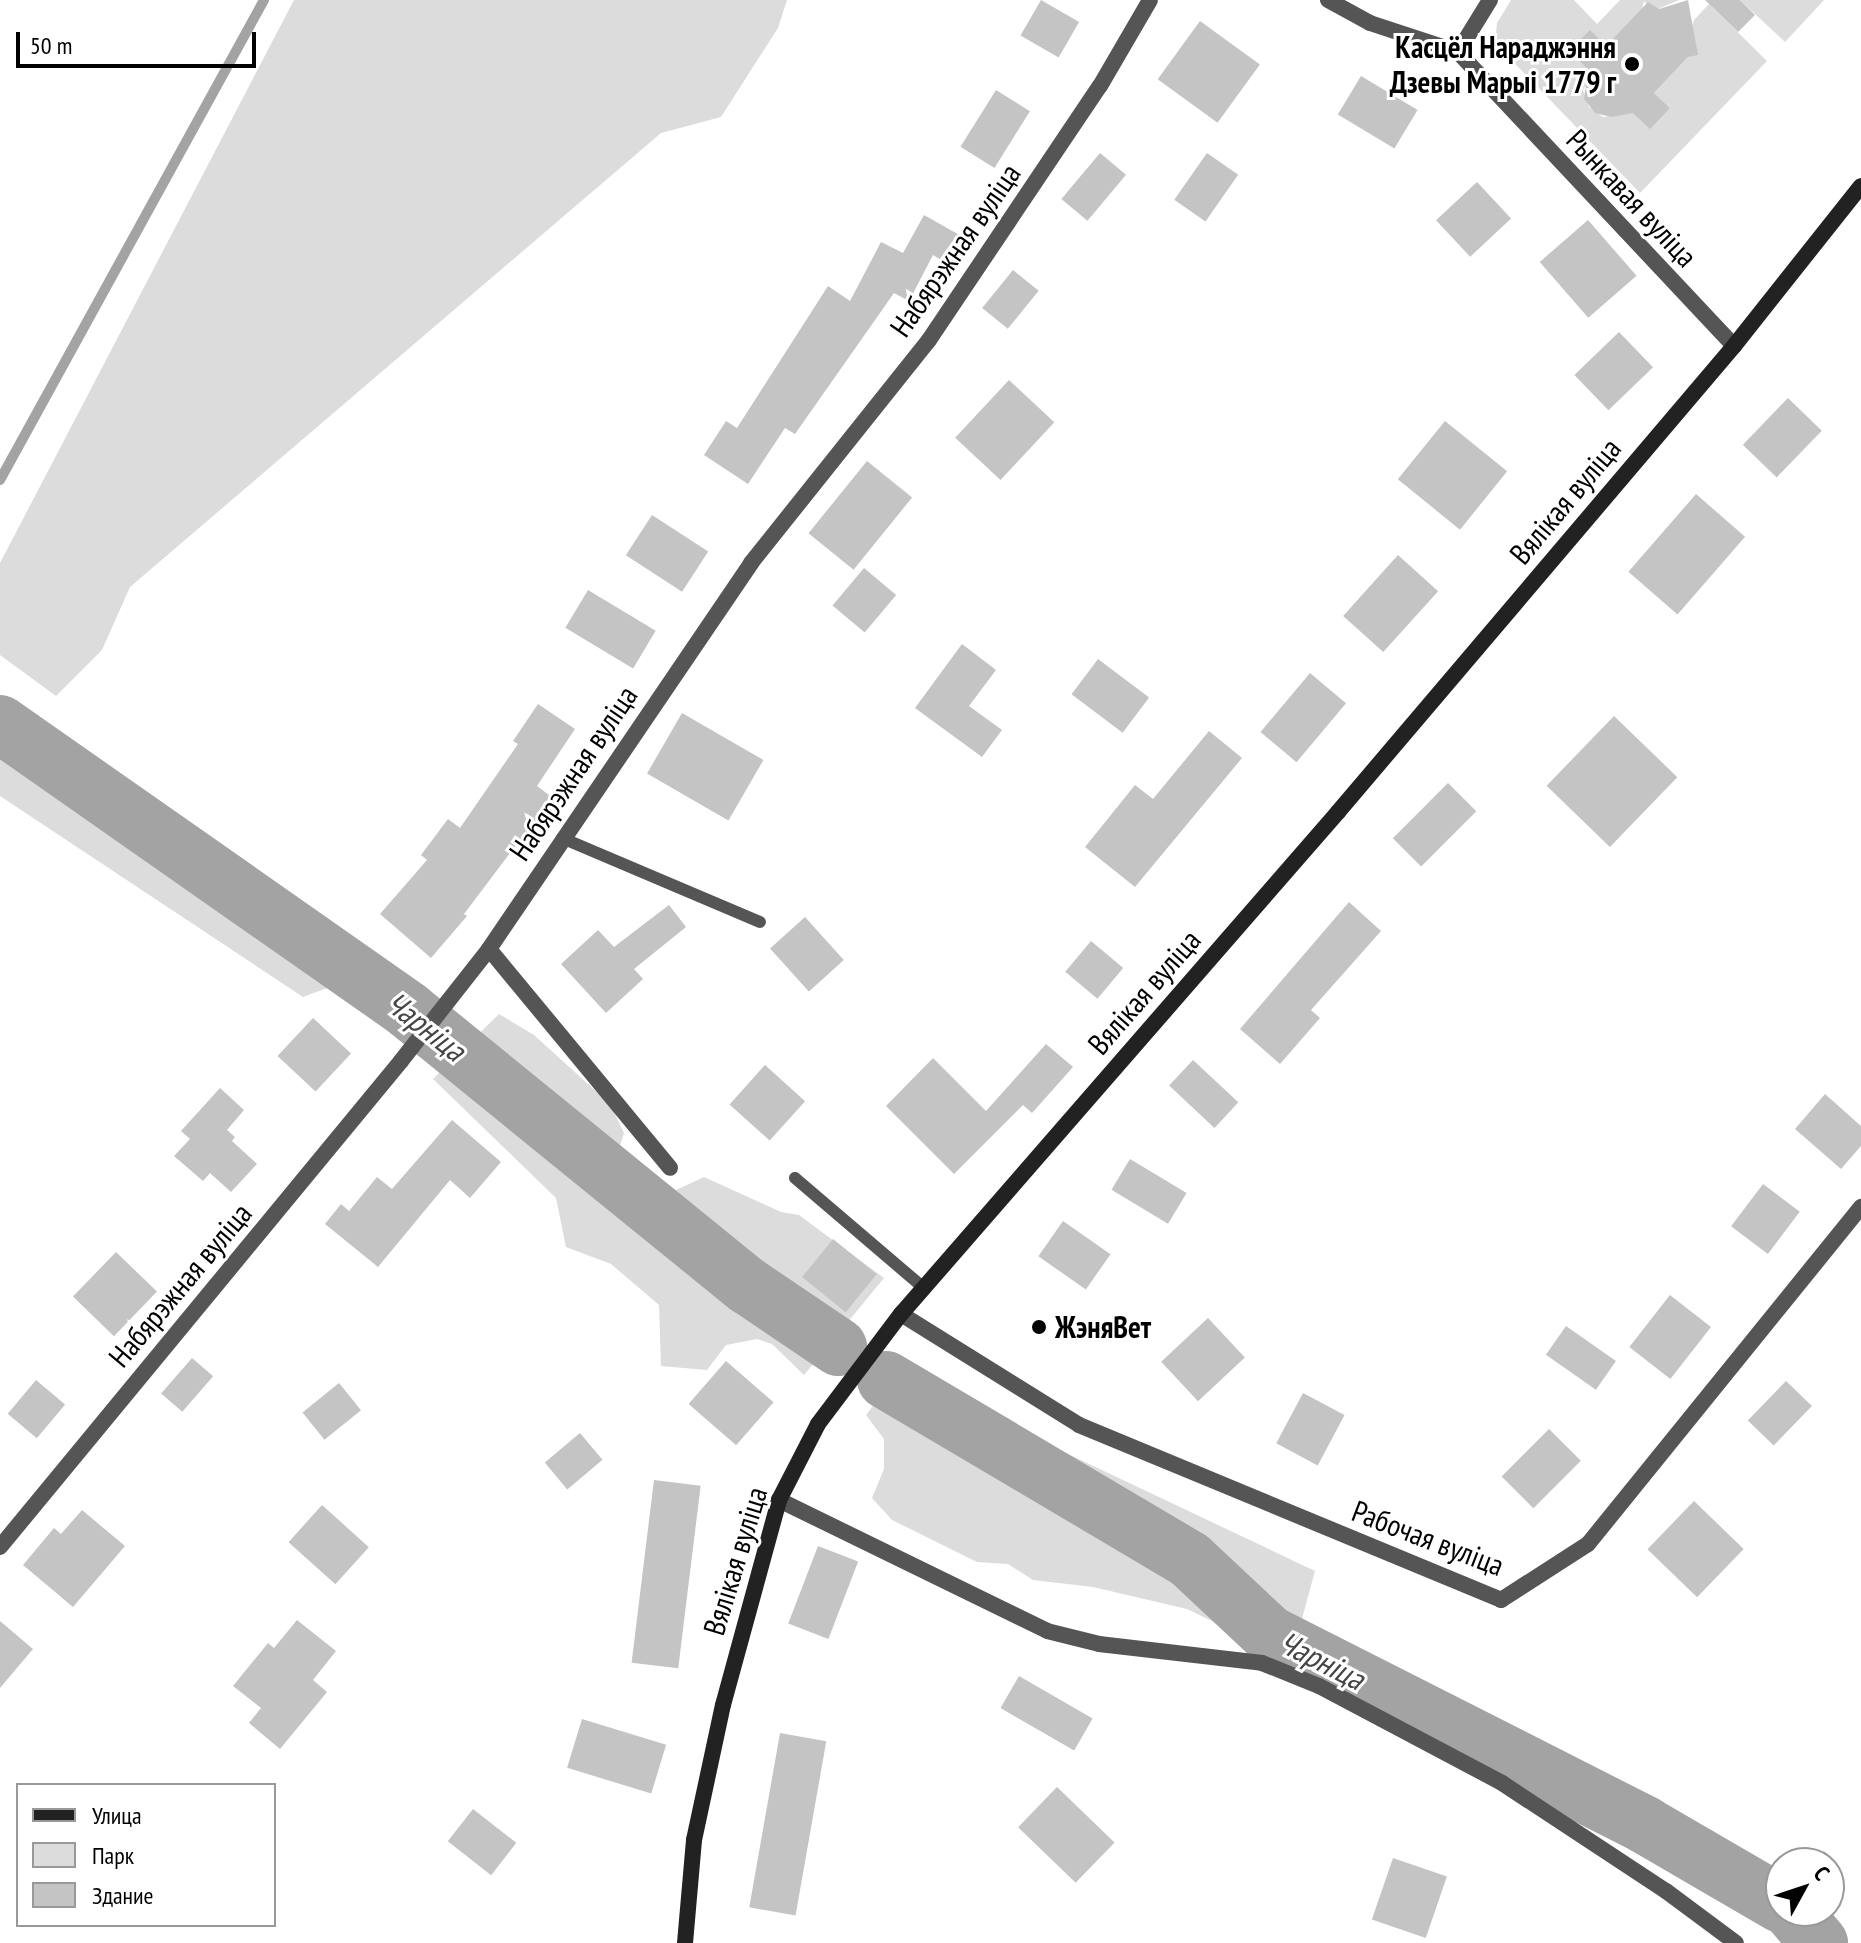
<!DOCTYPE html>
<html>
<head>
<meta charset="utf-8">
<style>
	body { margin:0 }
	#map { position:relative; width:1861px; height:1943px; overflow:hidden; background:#fff; font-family:"PT Sans Narrow",sans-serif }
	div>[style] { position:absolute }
	.green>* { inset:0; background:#dcdcdc }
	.stream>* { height:10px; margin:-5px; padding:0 5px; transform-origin:5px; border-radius:5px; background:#a3a3a3 }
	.river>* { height:58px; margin:-29px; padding:0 29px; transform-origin:29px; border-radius:29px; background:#a3a3a3 }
	.building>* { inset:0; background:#c4c4c4; transform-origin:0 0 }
	.service>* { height:12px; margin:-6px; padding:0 6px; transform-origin:6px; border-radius:6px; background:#555 }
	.minor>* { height:16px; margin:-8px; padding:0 8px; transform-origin:8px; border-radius:8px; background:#555 }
	.secondary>* { height:16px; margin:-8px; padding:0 8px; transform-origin:8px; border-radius:8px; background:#222 }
	.dots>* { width:22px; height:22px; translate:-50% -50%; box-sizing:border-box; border:4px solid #fff; border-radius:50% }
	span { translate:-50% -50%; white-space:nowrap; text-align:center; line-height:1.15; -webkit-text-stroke:6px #fff; paint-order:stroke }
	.poi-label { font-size:30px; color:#000; font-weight:700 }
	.right { translate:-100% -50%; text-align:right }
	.left { translate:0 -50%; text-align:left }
	.street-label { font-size:30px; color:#000 }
	.water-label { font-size:32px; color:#444; font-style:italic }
	.legend { position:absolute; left:16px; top:1783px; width:260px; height:144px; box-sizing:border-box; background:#fff; border:2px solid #999; margin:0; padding:10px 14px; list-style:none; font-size:24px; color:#000 }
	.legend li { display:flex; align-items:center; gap:16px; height:40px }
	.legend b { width:40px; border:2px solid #999 }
	.north { position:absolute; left:1765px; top:1847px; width:80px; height:80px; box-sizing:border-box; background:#fff; border:2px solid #999; border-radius:50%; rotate:50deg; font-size:22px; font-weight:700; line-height:32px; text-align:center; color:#000 }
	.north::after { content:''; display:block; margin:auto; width:28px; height:36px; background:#000; clip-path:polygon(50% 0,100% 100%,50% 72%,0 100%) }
	.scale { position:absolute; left:16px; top:32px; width:240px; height:36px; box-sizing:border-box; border:4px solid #000; border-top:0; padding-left:10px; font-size:24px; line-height:28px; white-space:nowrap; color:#000; -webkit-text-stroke:6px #fff; paint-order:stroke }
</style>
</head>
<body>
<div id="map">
	<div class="green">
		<i style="clip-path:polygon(294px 0,787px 0,778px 28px,721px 117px,661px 133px,130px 587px,102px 650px,56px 696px,0 655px,0 563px)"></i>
		<i style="clip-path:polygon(1511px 0,1574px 0,1597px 24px,1620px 0,1679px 0,1653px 11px,1644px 1px,1642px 9px,1606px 46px,1583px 90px,1589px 107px,1603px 117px,1620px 115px,1628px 111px,1670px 108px,1654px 93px,1690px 55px,1697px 54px,1696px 48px,1687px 44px,1694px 20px,1709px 4px,1767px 61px,1640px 193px,1495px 43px,1497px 23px)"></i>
		<i style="clip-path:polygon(1740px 0,1824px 0,1785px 42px)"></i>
		<i style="clip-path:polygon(0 756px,26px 776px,338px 984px,303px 997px,0 796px)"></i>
		<i style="clip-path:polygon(499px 1014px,534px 1035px,610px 1104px,624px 1133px,618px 1152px,674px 1191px,704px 1177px,781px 1212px,799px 1215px,884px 1278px,804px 1375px,772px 1344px,757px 1339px,726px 1345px,707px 1370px,661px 1366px,659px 1305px,611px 1264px,566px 1247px,556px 1198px,433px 1079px)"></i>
		<i style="clip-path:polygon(905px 1364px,1028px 1435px,1315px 1571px,1291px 1659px,1187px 1609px,1093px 1587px,1033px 1580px,1008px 1564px,977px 1562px,892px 1520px,872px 1498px,884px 1469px,884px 1439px,866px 1415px)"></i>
	</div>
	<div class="stream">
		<i style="left:0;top:480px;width:548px;rotate:-61.19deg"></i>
	</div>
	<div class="river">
		<i style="left:0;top:724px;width:498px;rotate:35deg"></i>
		<i style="left:408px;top:1010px;width:438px;rotate:39.1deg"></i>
		<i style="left:748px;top:1286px;width:109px;rotate:34.1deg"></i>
		<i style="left:886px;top:1380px;width:353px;rotate:30.6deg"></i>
		<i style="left:1190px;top:1560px;width:108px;rotate:43.1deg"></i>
		<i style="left:1269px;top:1634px;width:422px;rotate:26.9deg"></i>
		<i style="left:1645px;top:1825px;width:157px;rotate:30.2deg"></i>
		<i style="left:1792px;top:1911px;width:42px;rotate:49.8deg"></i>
	</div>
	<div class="building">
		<i style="left:1041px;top:0;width:44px;height:41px;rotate:30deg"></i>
		<i style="clip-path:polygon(1688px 0,1698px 55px,1688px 57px,1654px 93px,1670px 108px,1650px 129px,1633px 113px,1611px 117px,1595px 113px,1584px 99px,1588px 69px,1569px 51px,1590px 30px,1606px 46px,1648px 2px,1659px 9px)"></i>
		<i style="clip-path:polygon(1705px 0,1740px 0,1755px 15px,1738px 32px)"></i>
		<i style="left:1200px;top:21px;width:74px;height:72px;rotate:36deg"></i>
		<i style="left:1361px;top:76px;width:66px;height:45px;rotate:31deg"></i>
		<i style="left:996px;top:90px;width:40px;height:67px;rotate:32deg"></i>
		<i style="left:1100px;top:153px;width:34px;height:60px;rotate:40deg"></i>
		<i style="left:1207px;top:153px;width:38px;height:57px;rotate:35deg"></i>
		<i style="left:1477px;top:182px;width:50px;height:56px;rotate:47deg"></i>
		<i style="clip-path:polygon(924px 215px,963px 237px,948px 264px,933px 255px,909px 301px,894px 293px,795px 434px,785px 428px,748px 484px,704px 455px,726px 421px,737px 428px,828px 286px,850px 301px,881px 242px,903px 253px)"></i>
		<i style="left:1588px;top:220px;width:74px;height:64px;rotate:49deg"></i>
		<i style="left:1013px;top:270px;width:33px;height:49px;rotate:39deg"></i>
		<i style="left:1619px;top:332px;width:49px;height:62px;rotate:46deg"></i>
		<i style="left:1009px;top:380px;width:62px;height:79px;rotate:43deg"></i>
		<i style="left:1788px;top:398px;width:47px;height:65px;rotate:44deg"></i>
		<i style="left:1445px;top:421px;width:80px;height:75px;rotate:39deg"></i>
		<i style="left:867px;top:461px;width:58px;height:93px;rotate:39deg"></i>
		<i style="left:1696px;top:494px;width:65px;height:103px;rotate:41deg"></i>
		<i style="left:652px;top:515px;width:67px;height:48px;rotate:33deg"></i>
		<i style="left:1398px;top:555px;width:54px;height:82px;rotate:42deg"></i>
		<i style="left:864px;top:568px;width:42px;height:49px;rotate:40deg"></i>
		<i style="left:588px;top:590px;width:79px;height:44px;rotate:31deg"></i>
		<i style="clip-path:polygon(962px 644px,996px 670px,969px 706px,1002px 730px,982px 757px,915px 708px)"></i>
		<i style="left:1098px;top:659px;width:64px;height:44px;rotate:37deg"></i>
		<i style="left:1310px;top:673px;width:47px;height:77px;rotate:40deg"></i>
		<i style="clip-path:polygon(538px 704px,575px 729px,537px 786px,553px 798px,522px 843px,519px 841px,464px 914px,467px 916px,431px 958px,380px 914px,427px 860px,421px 855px,448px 819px,460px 828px,518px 744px,513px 741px)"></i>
		<i style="left:682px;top:713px;width:94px;height:70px;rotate:30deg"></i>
		<i style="left:1614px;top:716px;width:88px;height:97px;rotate:44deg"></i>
		<i style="clip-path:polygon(1209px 731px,1242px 758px,1135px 887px,1085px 847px,1135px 785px,1153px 799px)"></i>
		<i style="left:1448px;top:783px;width:40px;height:78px;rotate:45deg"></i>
		<i style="clip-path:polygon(1349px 902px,1381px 931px,1311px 1010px,1320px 1018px,1280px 1064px,1240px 1029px)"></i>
		<i style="clip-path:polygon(669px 905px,686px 927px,634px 969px,643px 979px,606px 1013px,561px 964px,598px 930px,614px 947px)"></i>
		<i style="left:805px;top:917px;width:58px;height:47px;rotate:48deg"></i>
		<i style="left:1091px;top:941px;width:42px;height:40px;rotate:40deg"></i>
		<i style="left:313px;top:1018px;width:52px;height:52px;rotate:43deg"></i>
		<i style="clip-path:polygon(1046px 1044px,1073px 1067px,1032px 1113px,1023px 1105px,954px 1174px,886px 1106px,933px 1058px,986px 1111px)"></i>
		<i style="left:1193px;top:1060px;width:62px;height:35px;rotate:43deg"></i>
		<i style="left:765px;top:1065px;width:54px;height:53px;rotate:42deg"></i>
		<i style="clip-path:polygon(220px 1088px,244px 1110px,227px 1130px,235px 1137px,232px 1141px,257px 1164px,231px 1192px,210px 1173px,203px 1181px,174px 1156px,190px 1139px,181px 1131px)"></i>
		<i style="clip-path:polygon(1825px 1094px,1861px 1126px,1861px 1146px,1841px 1169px,1795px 1129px)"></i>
		<i style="clip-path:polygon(452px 1120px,501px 1162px,470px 1198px,450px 1180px,378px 1267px,325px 1224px,341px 1204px,349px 1211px,377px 1177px,392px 1189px)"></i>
		<i style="left:1130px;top:1159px;width:66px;height:36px;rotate:31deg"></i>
		<i style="left:1763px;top:1184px;width:46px;height:53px;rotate:37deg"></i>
		<i style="left:1063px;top:1221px;width:58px;height:43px;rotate:35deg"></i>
		<i style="left:833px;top:1239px;width:56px;height:49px;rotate:39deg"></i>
		<i style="left:116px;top:1252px;width:57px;height:62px;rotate:44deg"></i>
		<i style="left:1670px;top:1295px;width:52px;height:66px;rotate:38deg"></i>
		<i style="left:1208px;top:1318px;width:54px;height:64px;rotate:47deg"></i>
		<i style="left:1566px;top:1326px;width:61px;height:35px;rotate:35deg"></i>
		<i style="left:192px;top:1358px;width:28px;height:47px;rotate:41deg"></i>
		<i style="left:726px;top:1361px;width:63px;height:57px;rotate:41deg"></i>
		<i style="left:36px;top:1380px;width:38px;height:44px;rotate:40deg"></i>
		<i style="left:1786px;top:1381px;width:36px;height:55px;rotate:44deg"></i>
		<i style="left:339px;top:1383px;width:35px;height:47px;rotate:51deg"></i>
		<i style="left:1303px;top:1393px;width:47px;height:57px;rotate:28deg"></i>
		<i style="left:1549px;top:1429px;width:45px;height:67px;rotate:45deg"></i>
		<i style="left:580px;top:1433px;width:35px;height:46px;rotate:50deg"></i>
		<i style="left:654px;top:1480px;width:47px;height:184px;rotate:7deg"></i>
		<i style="left:1694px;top:1501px;width:69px;height:67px;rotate:44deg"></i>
		<i style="left:322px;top:1505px;width:63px;height:50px;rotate:42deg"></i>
		<i style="clip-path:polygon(82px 1510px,125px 1546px,73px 1607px,23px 1565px,54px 1528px,61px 1534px)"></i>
		<i style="left:818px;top:1546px;width:43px;height:83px;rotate:21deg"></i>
		<i style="clip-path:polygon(297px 1620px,336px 1651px,313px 1680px,327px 1692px,280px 1749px,249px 1723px,261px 1708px,233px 1686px,268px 1643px,274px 1648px)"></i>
		<i style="clip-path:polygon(0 1621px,33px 1649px,0 1688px)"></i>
		<i style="left:1019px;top:1676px;width:85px;height:37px;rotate:30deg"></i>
		<i style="left:582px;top:1719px;width:88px;height:51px;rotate:17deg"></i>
		<i style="left:780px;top:1733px;width:47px;height:177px;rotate:10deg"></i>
		<i style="left:1057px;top:1787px;width:80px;height:56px;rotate:44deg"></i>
		<i style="left:473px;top:1809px;width:55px;height:41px;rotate:38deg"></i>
		<i style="left:1393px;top:1858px;width:57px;height:65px;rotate:19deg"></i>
	</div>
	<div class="service">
		<i style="left:562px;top:838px;width:215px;rotate:23deg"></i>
		<i style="left:795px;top:1178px;width:170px;rotate:40.5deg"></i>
	</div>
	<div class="minor">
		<i style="left:1328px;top:0;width:48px;rotate:28.7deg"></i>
		<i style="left:1370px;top:23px;width:93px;rotate:18.2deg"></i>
		<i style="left:1458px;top:52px;width:403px;rotate:46.8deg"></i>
		<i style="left:1458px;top:52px;width:61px;rotate:-58.4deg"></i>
		<i style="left:489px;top:949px;width:284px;rotate:50.4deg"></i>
		<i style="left:901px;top:1314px;width:210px;rotate:31.9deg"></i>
		<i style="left:1079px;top:1425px;width:457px;rotate:22.5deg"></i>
		<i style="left:1501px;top:1600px;width:103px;rotate:-32.8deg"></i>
		<i style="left:1588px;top:1544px;width:434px;rotate:-51deg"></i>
		<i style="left:779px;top:1500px;width:298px;rotate:26deg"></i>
		<i style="left:1047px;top:1631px;width:54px;rotate:14deg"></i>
		<i style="left:1099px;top:1644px;width:164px;rotate:6.6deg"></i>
		<i style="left:1262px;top:1663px;width:61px;rotate:22deg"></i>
		<i style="left:1319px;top:1686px;width:207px;rotate:27.9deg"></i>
		<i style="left:1502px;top:1783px;width:196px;rotate:33.4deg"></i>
		<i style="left:1666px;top:1891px;width:87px;rotate:36.6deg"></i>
		<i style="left:0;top:1547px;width:630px;rotate:-50.47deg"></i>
		<i style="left:401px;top:1061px;width:142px;rotate:-51.8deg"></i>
		<i style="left:489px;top:949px;width:467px;rotate:-55.8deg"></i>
		<i style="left:751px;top:563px;width:285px;rotate:-51.4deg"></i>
		<i style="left:929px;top:340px;width:306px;rotate:-56.1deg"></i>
		<i style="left:1100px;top:86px;width:99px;rotate:-59.8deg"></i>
	</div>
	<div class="secondary">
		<i style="left:685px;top:1943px;width:103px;rotate:-85deg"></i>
		<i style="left:694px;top:1840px;width:138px;rotate:-77.9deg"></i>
		<i style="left:723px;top:1705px;width:213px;rotate:-74.7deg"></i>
		<i style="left:779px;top:1500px;width:85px;rotate:-62.8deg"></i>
		<i style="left:818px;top:1424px;width:138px;rotate:-53deg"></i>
		<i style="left:901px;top:1314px;width:666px;rotate:-48.96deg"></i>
		<i style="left:1338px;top:812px;width:612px;rotate:-49.64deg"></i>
		<i style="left:1734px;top:346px;width:204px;rotate:-51.6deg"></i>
	</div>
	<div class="dots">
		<i style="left:1632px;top:64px;background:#000"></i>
		<i style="left:1039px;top:1327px;background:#000"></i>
	</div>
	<div class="poi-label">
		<span class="right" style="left:1616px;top:64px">Касцёл Нараджэння<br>Дзевы Марыі 1779 г</span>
		<span class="left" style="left:1055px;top:1327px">ЖэняВет</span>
	</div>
	<div class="street-label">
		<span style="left:1632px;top:198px;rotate:47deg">Рынкавая вуліца</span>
		<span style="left:955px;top:250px;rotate:-55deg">Набярэжная вуліца</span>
		<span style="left:1565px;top:501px;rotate:-50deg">Вялікая вуліца</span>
		<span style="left:573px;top:773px;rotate:-56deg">Набярэжная вуліца</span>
		<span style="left:1144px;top:992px;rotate:-49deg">Вялікая вуліца</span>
		<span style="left:180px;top:1285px;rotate:-50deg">Набярэжная вуліца</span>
		<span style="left:1428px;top:1538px;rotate:21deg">Рабочая вуліца</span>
		<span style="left:735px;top:1561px;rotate:-73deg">Вялікая вуліца</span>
	</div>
	<div class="water-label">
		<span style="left:426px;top:1026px;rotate:38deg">Чарніца</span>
		<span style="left:1322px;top:1660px;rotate:27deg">Чарніца</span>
	</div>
	<ul class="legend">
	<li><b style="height:10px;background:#222"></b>Улица</li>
	<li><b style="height:22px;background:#dcdcdc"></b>Парк</li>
	<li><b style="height:22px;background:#c4c4c4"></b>Здание</li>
	</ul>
	<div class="north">С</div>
	<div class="scale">50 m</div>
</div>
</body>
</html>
